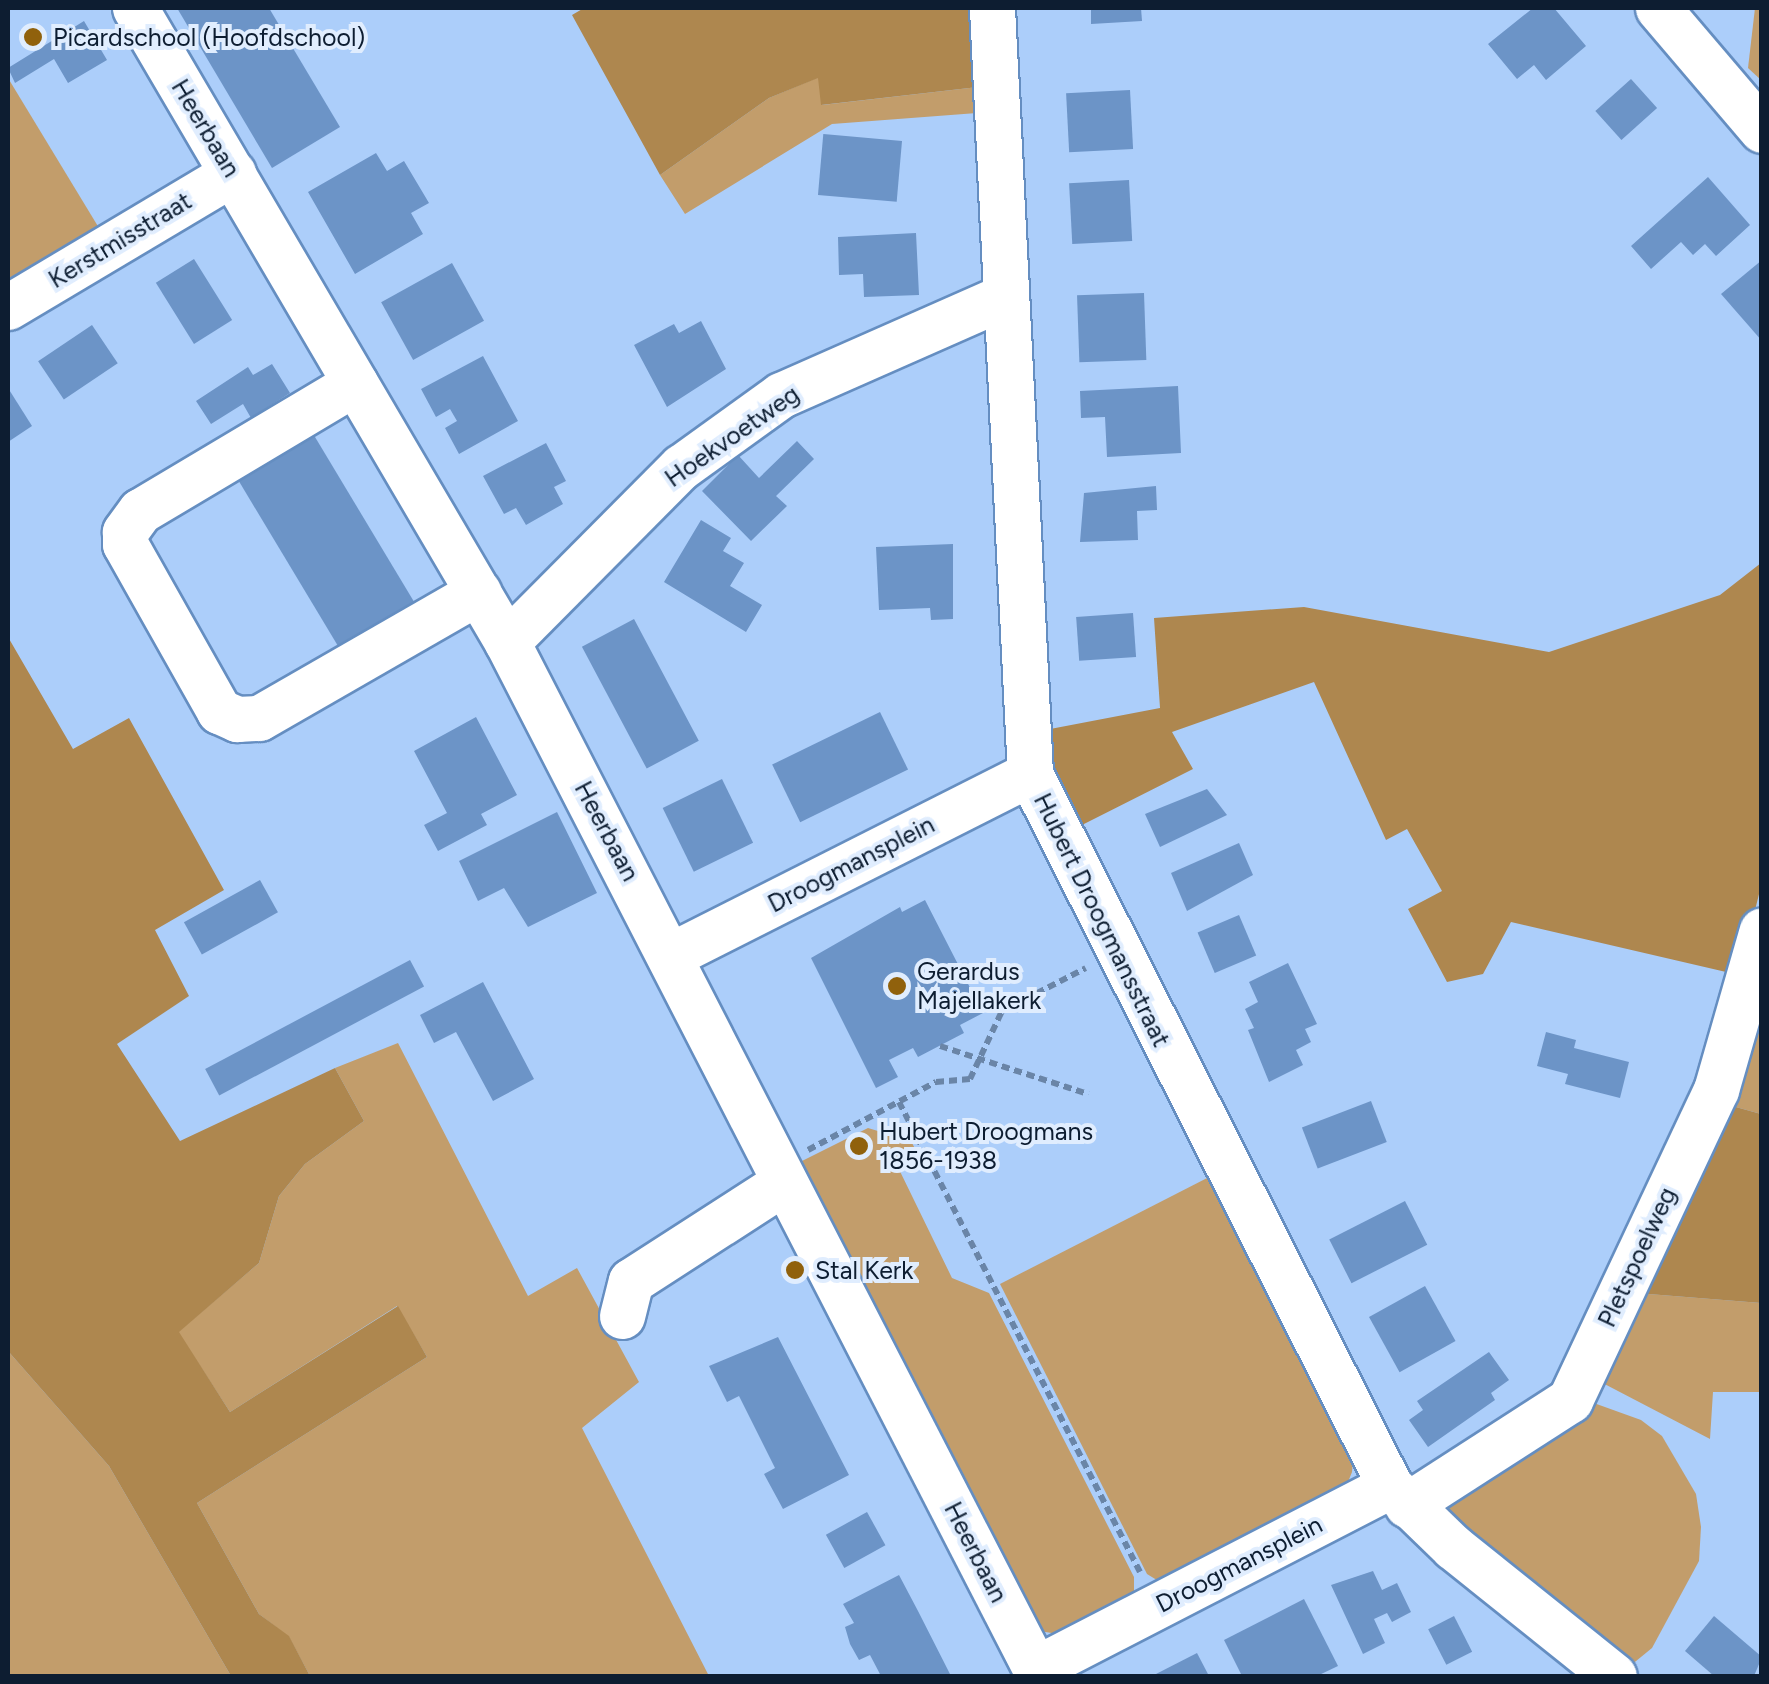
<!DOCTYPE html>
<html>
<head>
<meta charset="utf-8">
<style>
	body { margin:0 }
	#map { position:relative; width:1769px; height:1684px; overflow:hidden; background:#accefa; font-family:Figtree,sans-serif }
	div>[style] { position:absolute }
	.green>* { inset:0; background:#c29d6b }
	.forest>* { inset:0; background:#ae874f }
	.building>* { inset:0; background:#6c94c7; transform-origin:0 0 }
	.path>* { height:6px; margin-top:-3px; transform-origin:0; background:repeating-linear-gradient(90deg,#6a85a7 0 8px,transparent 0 13px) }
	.roads { filter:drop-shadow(2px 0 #658ec1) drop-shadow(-2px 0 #658ec1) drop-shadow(0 2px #658ec1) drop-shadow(0 -2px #658ec1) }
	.minor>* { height:45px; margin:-22.5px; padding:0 22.5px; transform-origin:22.5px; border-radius:22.5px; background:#fff }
	.dots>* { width:28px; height:28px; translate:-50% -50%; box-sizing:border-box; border:5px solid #e0edfe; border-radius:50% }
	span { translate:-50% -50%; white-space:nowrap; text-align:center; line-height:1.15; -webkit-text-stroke:8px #e0edfe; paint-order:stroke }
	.poi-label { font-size:25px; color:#0d1d31 }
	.left { translate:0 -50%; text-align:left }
	.street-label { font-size:25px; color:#0d1d31 }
	.frame { position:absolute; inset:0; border:10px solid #0d1d31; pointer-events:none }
</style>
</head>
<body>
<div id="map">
	<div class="green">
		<i style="clip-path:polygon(1755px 8px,1761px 8px,1761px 80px,1748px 68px)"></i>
		<i style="clip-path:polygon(819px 77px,822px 105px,978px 87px,977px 113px,832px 124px,685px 214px,660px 175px,769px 98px)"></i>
		<i style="clip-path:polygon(8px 78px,99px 228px,8px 285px)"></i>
		<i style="clip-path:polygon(1761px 1021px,1761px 1114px,1725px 1104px,1751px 1022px)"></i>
		<i style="clip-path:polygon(398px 1043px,528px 1296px,577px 1268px,639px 1382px,582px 1428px,709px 1676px,310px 1676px,289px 1637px,259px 1614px,197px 1503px,427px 1357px,397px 1306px,230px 1412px,178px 1332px,259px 1263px,279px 1196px,305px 1164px,364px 1121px,335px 1068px)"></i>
		<i style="clip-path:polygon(868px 1128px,911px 1141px,924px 1166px,893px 1157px,952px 1278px,989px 1293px,1134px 1577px,1134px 1599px,1058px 1634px,1039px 1631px,798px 1163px)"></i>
		<i style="clip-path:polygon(1213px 1175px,1353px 1461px,1352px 1472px,1346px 1487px,1160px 1582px,1147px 1574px,1000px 1284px)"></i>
		<i style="clip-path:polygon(1636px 1293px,1761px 1303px,1761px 1392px,1713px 1392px,1710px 1439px,1593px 1378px)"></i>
		<i style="clip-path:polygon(8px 1351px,109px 1466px,231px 1676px,8px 1676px)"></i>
		<i style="clip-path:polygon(1591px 1402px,1641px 1420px,1662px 1436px,1696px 1494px,1701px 1527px,1699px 1561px,1652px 1648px,1630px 1666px,1438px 1505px)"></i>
	</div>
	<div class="forest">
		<i style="clip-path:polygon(584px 8px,971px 8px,978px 87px,821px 105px,818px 78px,769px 98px,660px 175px,572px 15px)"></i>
		<i style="clip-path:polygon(1761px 563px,1761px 886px,1739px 975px,1511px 922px,1483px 974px,1447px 982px,1408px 909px,1442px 891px,1407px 829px,1386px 840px,1314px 682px,1172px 732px,1193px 769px,1082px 825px,1055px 769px,1045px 730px,1160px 708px,1154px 618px,1304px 607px,1549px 652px,1720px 595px)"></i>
		<i style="clip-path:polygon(8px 637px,73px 749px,129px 718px,224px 890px,155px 930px,189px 996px,117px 1044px,180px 1141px,335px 1068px,364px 1121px,305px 1164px,279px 1196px,259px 1263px,179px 1332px,230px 1412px,398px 1306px,427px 1357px,197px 1503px,259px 1614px,289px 1636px,310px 1676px,231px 1676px,109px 1466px,8px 1351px)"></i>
		<i style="clip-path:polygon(1725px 1104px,1761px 1114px,1761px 1303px,1636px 1293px)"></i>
	</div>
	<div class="building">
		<i style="clip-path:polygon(177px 8px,269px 8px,340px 127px,272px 168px)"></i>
		<i style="clip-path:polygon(1091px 8px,1141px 8px,1142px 21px,1091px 24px)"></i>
		<i style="clip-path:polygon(1533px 8px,1554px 8px,1586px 46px,1546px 80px,1534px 65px,1517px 79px,1488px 44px)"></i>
		<i style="clip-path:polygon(84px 21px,107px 60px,68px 83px,54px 59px,15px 83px,8px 68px)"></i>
		<i style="left:1631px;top:79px;width:39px;height:48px;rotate:48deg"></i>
		<i style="left:1130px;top:90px;width:59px;height:64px;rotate:87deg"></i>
		<i style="left:902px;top:141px;width:61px;height:79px;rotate:95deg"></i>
		<i style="clip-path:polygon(376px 153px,387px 171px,404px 161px,429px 203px,411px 213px,423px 234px,355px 274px,308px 192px)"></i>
		<i style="clip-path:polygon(1708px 177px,1750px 225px,1716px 256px,1705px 244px,1693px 255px,1681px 242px,1651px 269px,1631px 246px)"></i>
		<i style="left:1129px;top:180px;width:61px;height:60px;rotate:87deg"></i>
		<i style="clip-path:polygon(916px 233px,919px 295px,864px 297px,863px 274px,839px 275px,838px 237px)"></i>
		<i style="left:194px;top:259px;width:72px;height:45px;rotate:58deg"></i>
		<i style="clip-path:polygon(1762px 260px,1762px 341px,1721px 294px)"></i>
		<i style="left:452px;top:263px;width:66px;height:81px;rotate:61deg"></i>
		<i style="left:1144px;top:293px;width:67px;height:67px;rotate:88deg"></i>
		<i style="clip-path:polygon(701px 321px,726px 369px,667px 407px,634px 345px,674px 324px,679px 333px)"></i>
		<i style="left:92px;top:325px;width:46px;height:65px;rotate:56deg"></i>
		<i style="clip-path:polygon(483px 356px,518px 421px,459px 454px,445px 428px,457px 421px,450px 409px,436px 417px,421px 389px)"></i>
		<i style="clip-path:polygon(272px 364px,290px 393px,251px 418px,243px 404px,211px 424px,196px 401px,248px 367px,253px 375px)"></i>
		<i style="clip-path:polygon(1178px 386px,1181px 453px,1107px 457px,1105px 417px,1081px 418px,1080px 391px)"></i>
		<i style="clip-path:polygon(8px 388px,32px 426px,8px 442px)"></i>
		<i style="left:306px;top:422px;width:222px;height:88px;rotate:59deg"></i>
		<i style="clip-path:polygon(797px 441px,814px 459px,776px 496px,787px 506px,751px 541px,702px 491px,738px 455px,759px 478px)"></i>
		<i style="clip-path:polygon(546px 443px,566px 481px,554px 487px,563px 504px,526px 525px,516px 508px,504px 514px,483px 476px)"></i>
		<i style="clip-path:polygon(1156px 486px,1157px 510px,1137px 511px,1138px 540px,1080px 542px,1084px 493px)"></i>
		<i style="clip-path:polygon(701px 520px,731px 538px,723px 551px,744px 563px,730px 586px,762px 605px,746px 632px,664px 582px)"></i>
		<i style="clip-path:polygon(953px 544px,953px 619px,931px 620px,930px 608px,879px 610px,876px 547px)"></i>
		<i style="left:1133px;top:613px;width:44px;height:57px;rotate:86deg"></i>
		<i style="left:634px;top:619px;width:138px;height:59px;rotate:62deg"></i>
		<i style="left:880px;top:712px;width:64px;height:120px;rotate:64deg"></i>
		<i style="clip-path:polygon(476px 717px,517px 795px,481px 814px,487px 825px,438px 851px,424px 825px,447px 813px,414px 751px)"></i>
		<i style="left:722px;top:779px;width:71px;height:66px;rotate:64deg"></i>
		<i style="clip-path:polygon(1207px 789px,1227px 815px,1160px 847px,1145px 814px)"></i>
		<i style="clip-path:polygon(557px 812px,597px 893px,528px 927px,504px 888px,478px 901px,459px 861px)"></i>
		<i style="clip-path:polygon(1239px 843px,1253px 875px,1187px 911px,1171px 873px)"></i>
		<i style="left:260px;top:880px;width:37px;height:87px;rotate:61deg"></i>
		<i style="clip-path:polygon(925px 900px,983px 1013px,960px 1025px,964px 1033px,918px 1057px,913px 1048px,889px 1060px,898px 1077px,876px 1088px,811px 958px,900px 907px,902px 912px)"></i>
		<i style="left:1239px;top:915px;width:44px;height:45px;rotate:67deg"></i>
		<i style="left:410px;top:960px;width:30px;height:232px;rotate:62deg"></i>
		<i style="clip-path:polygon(1288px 963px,1317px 1024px,1305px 1029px,1311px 1042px,1296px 1050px,1303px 1065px,1269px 1082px,1248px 1030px,1254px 1028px,1245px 1009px,1258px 1002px,1249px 982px)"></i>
		<i style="clip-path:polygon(483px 982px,534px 1079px,493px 1101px,456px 1032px,434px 1043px,420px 1015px)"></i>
		<i style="clip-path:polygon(1546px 1032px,1576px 1040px,1574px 1048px,1629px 1062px,1620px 1098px,1565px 1084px,1568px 1074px,1537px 1066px)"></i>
		<i style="left:1371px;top:1101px;width:44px;height:74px;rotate:69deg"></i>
		<i style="left:1405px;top:1201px;width:49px;height:85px;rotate:63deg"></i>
		<i style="left:1425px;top:1286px;width:63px;height:64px;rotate:61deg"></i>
		<i style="clip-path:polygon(778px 1337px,849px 1475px,783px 1509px,764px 1474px,775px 1468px,739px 1396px,727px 1402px,709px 1366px)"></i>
		<i style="clip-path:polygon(1489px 1352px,1509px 1380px,1491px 1393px,1495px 1400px,1428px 1447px,1409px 1420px,1423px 1410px,1417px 1401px)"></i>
		<i style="left:867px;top:1512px;width:38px;height:47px;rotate:61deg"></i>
		<i style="clip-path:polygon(1373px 1571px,1382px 1590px,1397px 1583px,1411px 1612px,1392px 1622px,1387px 1613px,1374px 1619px,1385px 1643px,1363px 1654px,1331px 1585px)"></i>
		<i style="clip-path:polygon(899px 1575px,918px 1611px,951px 1676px,881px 1676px,870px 1655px,859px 1660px,850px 1644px,845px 1627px,854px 1623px,843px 1604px)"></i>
		<i style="clip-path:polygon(1304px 1599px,1338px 1666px,1317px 1676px,1242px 1676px,1224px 1640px)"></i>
		<i style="left:1454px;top:1616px;width:40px;height:29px;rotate:63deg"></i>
		<i style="clip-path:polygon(1714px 1616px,1762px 1657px,1754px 1676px,1714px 1676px,1685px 1651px)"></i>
		<i style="clip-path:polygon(1197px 1653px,1209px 1676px,1158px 1676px,1156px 1674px)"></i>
	</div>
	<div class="path">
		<i style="left:940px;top:1046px;width:156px;rotate:18deg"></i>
		<i style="left:899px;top:1102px;width:528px;rotate:62.85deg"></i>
		<i style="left:808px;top:1150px;width:145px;rotate:-28deg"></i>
		<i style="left:936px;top:1082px;width:34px;rotate:-5deg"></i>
		<i style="left:970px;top:1079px;width:75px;rotate:-64.8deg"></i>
		<i style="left:1002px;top:1011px;width:94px;rotate:-27.1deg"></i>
	</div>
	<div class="roads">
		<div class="minor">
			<i style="left:135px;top:8px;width:735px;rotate:59.6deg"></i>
			<i style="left:507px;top:642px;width:1163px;rotate:62.77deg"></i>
			<i style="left:992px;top:8px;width:767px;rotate:87.16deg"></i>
			<i style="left:1030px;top:774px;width:798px;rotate:63.18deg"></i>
			<i style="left:1390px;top:1486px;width:88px;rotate:44.1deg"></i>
			<i style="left:1453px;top:1547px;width:206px;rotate:38.7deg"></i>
			<i style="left:1658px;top:8px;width:160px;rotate:49.6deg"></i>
			<i style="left:8px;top:307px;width:262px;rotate:-30.8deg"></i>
			<i style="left:355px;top:383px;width:250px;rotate:149.2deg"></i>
			<i style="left:140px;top:511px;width:26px;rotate:126deg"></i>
			<i style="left:125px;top:532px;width:12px;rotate:90deg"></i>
			<i style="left:125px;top:544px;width:192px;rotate:60.6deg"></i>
			<i style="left:219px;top:711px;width:20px;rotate:24deg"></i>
			<i style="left:237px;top:719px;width:22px;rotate:-3deg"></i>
			<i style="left:259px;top:718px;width:253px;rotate:-29.9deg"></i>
			<i style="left:507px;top:642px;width:247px;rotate:-45.2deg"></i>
			<i style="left:681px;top:467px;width:123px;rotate:-35.8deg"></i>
			<i style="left:781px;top:395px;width:243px;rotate:-23.8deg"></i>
			<i style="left:673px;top:954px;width:400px;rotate:-26.8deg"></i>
			<i style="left:622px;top:1316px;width:36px;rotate:-76deg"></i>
			<i style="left:631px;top:1281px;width:181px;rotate:-32.8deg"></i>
			<i style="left:1407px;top:1505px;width:194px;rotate:-32.8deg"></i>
			<i style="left:1570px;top:1400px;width:343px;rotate:-64.8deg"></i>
			<i style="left:1716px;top:1090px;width:166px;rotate:-74deg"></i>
			<i style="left:1035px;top:1669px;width:399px;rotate:-27.3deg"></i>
		</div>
	</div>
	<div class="dots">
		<i style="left:33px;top:37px;background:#90610c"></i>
		<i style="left:897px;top:986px;background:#90610c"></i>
		<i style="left:859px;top:1146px;background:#90610c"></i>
		<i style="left:795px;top:1270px;background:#90610c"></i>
	</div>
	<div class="poi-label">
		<span class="left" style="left:53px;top:37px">Picardschool (Hoofdschool)</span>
		<span class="left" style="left:917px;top:986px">Gerardus<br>Majellakerk</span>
		<span class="left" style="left:879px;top:1146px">Hubert Droogmans<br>1856-1938</span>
		<span class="left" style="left:815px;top:1270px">Stal Kerk</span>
	</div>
	<div class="street-label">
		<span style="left:206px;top:128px;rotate:59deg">Heerbaan</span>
		<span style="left:120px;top:240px;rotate:-31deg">Kerstmisstraat</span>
		<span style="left:732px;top:436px;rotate:-35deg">Hoekvoetweg</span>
		<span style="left:607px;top:831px;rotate:62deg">Heerbaan</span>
		<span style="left:851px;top:864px;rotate:-27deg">Droogmansplein</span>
		<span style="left:1102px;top:920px;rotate:64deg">Hubert Droogmansstraat</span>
		<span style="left:1637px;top:1257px;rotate:-65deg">Pletspoelweg</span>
		<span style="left:976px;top:1552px;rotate:63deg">Heerbaan</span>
		<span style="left:1239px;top:1564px;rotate:-27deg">Droogmansplein</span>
	</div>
	<div class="frame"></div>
</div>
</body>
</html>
